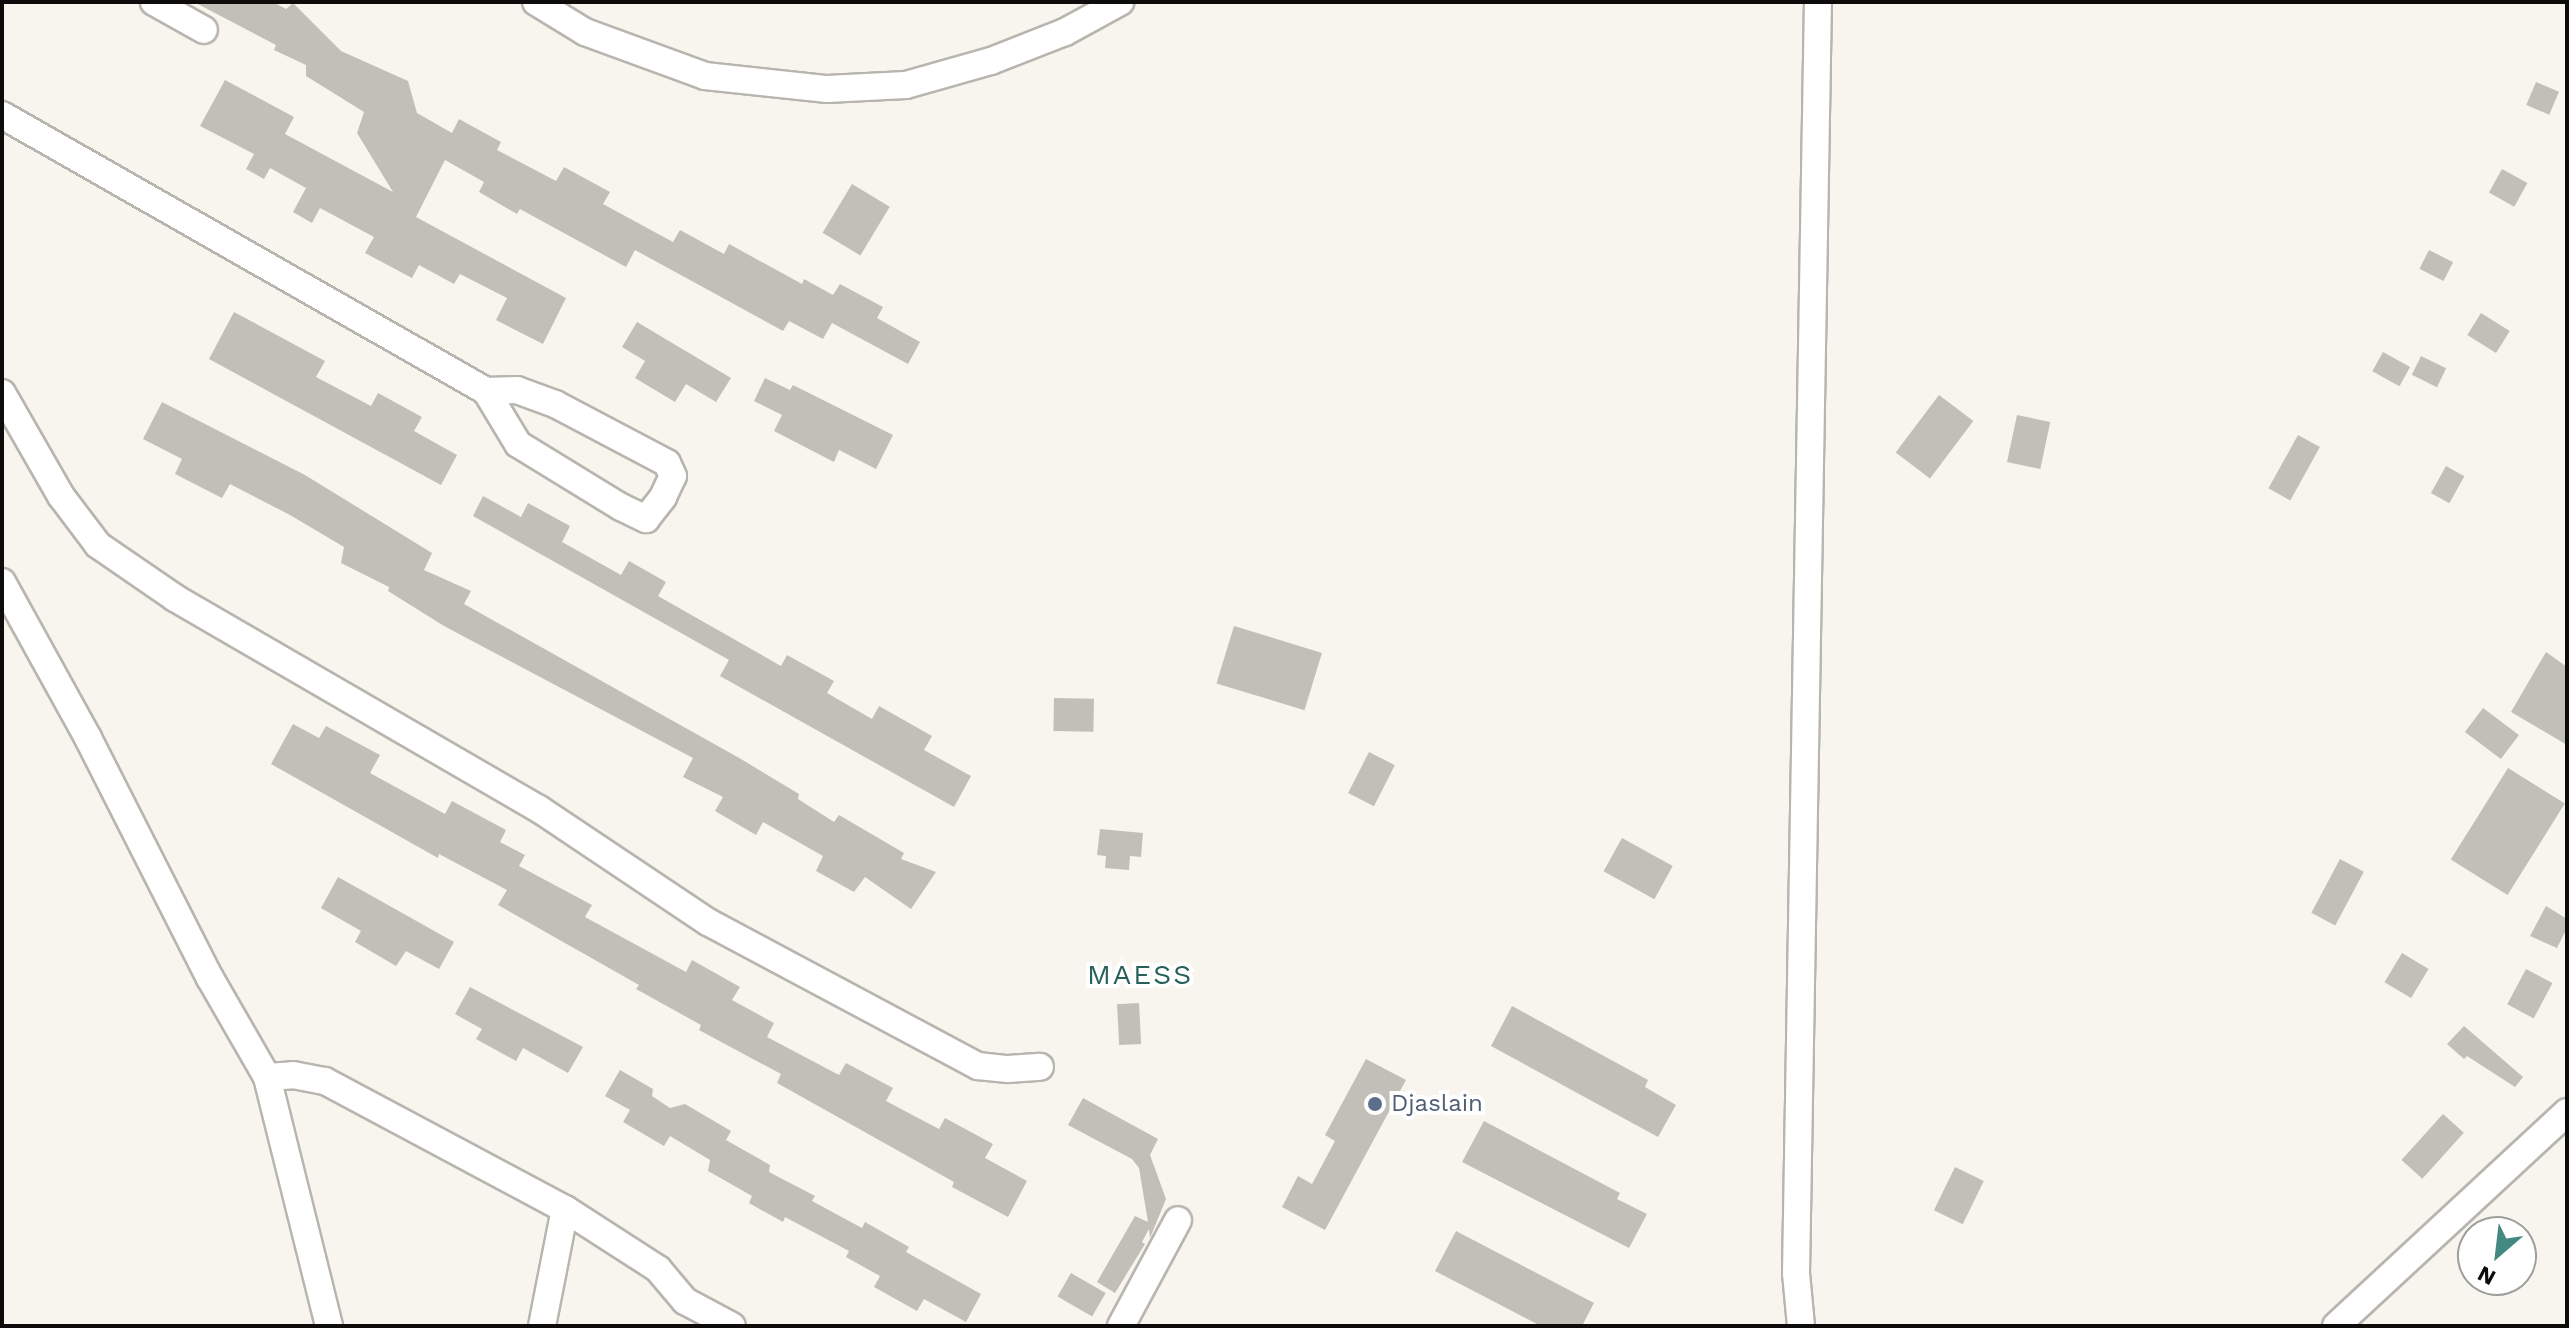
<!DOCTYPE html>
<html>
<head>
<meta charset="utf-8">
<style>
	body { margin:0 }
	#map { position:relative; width:2569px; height:1328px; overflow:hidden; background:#f7f5ee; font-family:"Work Sans",sans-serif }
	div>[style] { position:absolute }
	.building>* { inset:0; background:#c2bfb9; transform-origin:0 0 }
	.roads { filter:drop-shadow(2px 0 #b8b5af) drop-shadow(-2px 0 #b8b5af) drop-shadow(0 2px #b8b5af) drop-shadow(0 -2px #b8b5af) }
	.minor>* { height:26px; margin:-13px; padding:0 13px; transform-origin:13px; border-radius:13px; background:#fff }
	.dots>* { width:22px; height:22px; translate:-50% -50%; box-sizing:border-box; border:4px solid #fff; border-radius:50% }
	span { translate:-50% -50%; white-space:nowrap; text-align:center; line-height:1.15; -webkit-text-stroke:8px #fff; paint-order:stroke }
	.service-label { font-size:24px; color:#4e5e75 }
	.left { translate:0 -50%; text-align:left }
	.quarter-label { font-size:28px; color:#27605b; letter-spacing:2px }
	.frame { position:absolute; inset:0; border:4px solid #0d0c0a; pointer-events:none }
	.north { position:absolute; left:2457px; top:1216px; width:80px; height:80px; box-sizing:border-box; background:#fff; border:2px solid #9e9e9d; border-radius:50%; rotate:208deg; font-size:22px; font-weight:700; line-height:32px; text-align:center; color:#0d0c0a }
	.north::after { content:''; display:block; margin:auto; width:28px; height:36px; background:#428982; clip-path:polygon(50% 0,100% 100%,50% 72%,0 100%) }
</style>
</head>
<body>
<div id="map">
	<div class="building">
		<i style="clip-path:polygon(194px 2px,273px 2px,286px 9px,293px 3px,341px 51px,408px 81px,417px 113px,452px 133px,459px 119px,501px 142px,497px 150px,556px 181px,564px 167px,610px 192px,603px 204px,673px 242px,680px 230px,724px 254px,729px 244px,802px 284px,804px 279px,833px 295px,840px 284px,883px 307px,877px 318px,920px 342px,908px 364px,832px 323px,823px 339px,789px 321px,783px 331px,635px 250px,626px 267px,520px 209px,517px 214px,479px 192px,484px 182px,445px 160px,416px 217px,566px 298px,543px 344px,496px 320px,507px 298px,460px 274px,454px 284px,419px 265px,412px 278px,365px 253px,374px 237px,320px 208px,312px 223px,293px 212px,306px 188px,270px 168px,264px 179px,246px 169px,254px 154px,200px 126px,225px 80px,294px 117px,285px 134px,393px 192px,357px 133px,364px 112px,306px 76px,306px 65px,274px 50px,276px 45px)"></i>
		<i style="left:2536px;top:82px;width:25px;height:25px;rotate:23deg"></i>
		<i style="left:2502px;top:169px;width:29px;height:27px;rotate:29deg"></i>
		<i style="left:852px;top:184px;width:44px;height:57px;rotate:31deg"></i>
		<i style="left:2429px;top:250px;width:27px;height:21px;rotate:27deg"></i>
		<i style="clip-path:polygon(234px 312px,325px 361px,316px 377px,371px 406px,378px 393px,422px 417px,414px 431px,457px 455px,441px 485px,209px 359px)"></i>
		<i style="left:2481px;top:313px;width:34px;height:26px;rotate:32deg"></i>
		<i style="clip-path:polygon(637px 322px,731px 378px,716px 402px,686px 384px,675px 402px,635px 378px,645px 361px,622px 347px)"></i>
		<i style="left:2383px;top:352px;width:31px;height:22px;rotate:29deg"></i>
		<i style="left:2421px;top:356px;width:28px;height:21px;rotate:26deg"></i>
		<i style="clip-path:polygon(765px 378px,790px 390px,793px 385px,893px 435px,876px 469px,839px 450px,834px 462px,774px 431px,782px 415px,754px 401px)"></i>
		<i style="left:1939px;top:395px;width:43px;height:72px;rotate:37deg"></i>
		<i style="clip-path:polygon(162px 402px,305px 475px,432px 553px,424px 570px,471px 591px,464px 604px,741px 759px,799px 794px,798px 799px,834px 822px,839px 815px,904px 853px,901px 859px,936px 872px,911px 909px,865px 877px,854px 892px,816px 871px,823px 856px,763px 822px,756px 835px,715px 811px,723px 797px,683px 777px,693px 758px,444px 626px,388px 591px,389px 587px,341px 563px,344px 547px,290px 515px,230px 484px,222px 498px,175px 474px,182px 459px,143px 439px)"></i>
		<i style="left:2017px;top:415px;width:34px;height:48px;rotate:12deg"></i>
		<i style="left:2298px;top:435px;width:25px;height:61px;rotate:29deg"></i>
		<i style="left:2446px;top:466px;width:21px;height:31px;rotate:29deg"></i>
		<i style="clip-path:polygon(483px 496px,521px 517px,528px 503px,570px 526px,562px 542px,621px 575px,629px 561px,666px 582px,658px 596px,781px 666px,787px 655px,834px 681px,827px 693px,872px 719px,879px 706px,932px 736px,924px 750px,971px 776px,954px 807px,720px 676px,729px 660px,473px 516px)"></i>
		<i style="left:1234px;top:626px;width:92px;height:60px;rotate:17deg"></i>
		<i style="clip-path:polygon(2546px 652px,2567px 667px,2567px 745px,2511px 712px)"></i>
		<i style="left:1054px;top:698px;width:40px;height:33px;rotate:1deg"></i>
		<i style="left:2483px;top:708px;width:45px;height:30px;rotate:37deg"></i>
		<i style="clip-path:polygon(293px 724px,319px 738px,326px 726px,380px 755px,370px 773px,445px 814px,452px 801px,506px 830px,500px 842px,525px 855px,519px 866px,592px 905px,585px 917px,686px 972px,692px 960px,740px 987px,732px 1000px,774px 1023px,767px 1037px,839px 1075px,846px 1063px,893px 1088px,886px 1101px,939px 1129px,945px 1118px,993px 1144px,985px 1158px,1027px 1181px,1008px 1217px,952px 1187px,954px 1182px,777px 1083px,781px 1074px,699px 1030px,701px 1025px,636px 989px,639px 985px,498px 905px,507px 890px,439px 854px,438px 858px,271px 764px)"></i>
		<i style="left:1369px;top:752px;width:29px;height:46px;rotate:27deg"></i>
		<i style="left:2508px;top:768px;width:67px;height:108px;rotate:32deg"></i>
		<i style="clip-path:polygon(1100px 829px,1143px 833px,1141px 857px,1130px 856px,1129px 870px,1105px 868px,1106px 856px,1097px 855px)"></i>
		<i style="left:1622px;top:838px;width:58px;height:38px;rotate:29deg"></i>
		<i style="left:2340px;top:859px;width:27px;height:61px;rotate:28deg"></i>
		<i style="clip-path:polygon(338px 877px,454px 942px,439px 969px,406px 951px,396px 966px,355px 942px,361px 931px,321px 908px)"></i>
		<i style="clip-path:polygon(2546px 906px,2567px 919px,2567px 928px,2557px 948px,2530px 936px)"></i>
		<i style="left:2402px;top:953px;width:31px;height:34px;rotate:31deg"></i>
		<i style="left:2526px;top:969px;width:30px;height:40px;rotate:28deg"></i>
		<i style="clip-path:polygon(470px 987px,583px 1047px,568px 1073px,523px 1048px,516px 1061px,476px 1039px,482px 1029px,455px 1014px)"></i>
		<i style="left:1139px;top:1003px;width:41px;height:22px;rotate:87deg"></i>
		<i style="clip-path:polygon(1512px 1006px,1648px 1080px,1645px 1087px,1676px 1105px,1658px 1137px,1491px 1046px)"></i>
		<i style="clip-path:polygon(2464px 1026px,2523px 1077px,2515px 1087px,2467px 1056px,2464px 1059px,2447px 1044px)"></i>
		<i style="clip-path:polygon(1366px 1059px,1406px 1080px,1325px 1230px,1282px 1207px,1298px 1176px,1312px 1184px,1335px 1141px,1325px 1135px)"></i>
		<i style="clip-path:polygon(620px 1070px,653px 1089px,652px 1096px,670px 1108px,685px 1104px,731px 1131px,726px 1140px,770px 1165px,769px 1172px,815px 1196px,812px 1201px,862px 1228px,865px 1222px,909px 1247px,906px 1252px,981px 1294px,966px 1322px,924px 1299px,917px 1311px,874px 1287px,880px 1276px,846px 1257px,849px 1251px,785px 1217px,783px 1222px,749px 1203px,752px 1196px,708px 1171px,710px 1160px,670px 1136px,664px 1146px,623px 1122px,630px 1110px,605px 1096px)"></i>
		<i style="clip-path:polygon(1083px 1098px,1158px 1139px,1150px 1155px,1166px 1199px,1150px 1238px,1149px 1229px,1142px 1242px,1145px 1244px,1115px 1293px,1097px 1282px,1135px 1216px,1148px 1222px,1139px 1168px,1132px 1159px,1068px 1125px)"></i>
		<i style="left:2443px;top:1114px;width:28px;height:62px;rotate:42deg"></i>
		<i style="clip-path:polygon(1484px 1121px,1620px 1193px,1617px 1199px,1647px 1214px,1629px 1248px,1462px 1162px)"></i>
		<i style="left:1955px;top:1167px;width:32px;height:48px;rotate:26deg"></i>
		<i style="clip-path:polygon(1456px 1231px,1594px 1303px,1582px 1326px,1541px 1326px,1435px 1271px)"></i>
		<i style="left:1071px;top:1273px;width:40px;height:27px;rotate:30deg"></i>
	</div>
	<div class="roads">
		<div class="minor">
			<i style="left:154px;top:2px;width:57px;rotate:29.2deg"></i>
			<i style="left:536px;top:2px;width:57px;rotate:31.5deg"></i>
			<i style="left:585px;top:32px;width:128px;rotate:20.1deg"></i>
			<i style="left:705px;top:76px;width:123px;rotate:6.1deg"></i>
			<i style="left:827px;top:89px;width:79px;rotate:-2.9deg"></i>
			<i style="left:906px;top:85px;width:88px;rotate:-15.8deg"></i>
			<i style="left:991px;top:61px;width:79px;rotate:-21.4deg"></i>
			<i style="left:1065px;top:32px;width:63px;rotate:-28.6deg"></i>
			<i style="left:2px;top:115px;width:557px;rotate:29.69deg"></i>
			<i style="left:486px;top:391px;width:62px;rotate:58.9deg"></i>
			<i style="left:518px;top:444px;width:121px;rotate:31.5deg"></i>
			<i style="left:621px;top:507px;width:28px;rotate:26deg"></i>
			<i style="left:646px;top:519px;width:28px;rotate:-52deg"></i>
			<i style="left:663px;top:497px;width:23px;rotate:-65deg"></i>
			<i style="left:673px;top:476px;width:14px;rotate:-115deg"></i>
			<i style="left:667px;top:463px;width:127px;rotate:-152.2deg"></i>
			<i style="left:555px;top:404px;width:40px;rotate:-159.8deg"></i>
			<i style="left:517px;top:390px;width:31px;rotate:178deg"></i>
			<i style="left:2px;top:393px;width:119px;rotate:60.2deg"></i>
			<i style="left:61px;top:496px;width:61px;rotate:52.9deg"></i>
			<i style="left:98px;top:545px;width:93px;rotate:34.5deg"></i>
			<i style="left:175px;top:598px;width:421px;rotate:30.1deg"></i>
			<i style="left:539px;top:809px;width:203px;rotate:33.8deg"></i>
			<i style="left:708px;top:922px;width:306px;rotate:28.1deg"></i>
			<i style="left:978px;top:1066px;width:30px;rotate:6deg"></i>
			<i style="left:1008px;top:1069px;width:32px;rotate:-4deg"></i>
			<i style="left:2px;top:582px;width:178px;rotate:61.1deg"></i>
			<i style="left:88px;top:738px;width:269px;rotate:63.1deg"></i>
			<i style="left:210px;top:978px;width:114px;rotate:60.1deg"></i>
			<i style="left:267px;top:1077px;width:257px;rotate:76deg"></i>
			<i style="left:267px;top:1077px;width:26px;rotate:-4deg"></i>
			<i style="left:293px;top:1075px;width:33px;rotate:11deg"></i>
			<i style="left:325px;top:1081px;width:272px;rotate:28.1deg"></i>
			<i style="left:565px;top:1209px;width:111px;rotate:32.8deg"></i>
			<i style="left:658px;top:1269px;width:42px;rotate:49.8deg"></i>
			<i style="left:685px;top:1301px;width:53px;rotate:28deg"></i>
			<i style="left:542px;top:1326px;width:119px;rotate:-78.9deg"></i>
			<i style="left:1121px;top:1326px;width:120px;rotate:-61.7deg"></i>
			<i style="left:1801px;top:1326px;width:53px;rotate:-95.4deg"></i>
			<i style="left:1796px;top:1273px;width:1271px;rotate:-89.01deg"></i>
			<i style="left:2336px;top:1326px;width:315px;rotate:-42.8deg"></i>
		</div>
	</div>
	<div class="dots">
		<i style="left:1375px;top:1104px;background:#5c6f8a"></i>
	</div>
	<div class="service-label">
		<span class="left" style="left:1391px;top:1104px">Djaslain</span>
	</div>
	<div class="quarter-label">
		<span style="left:1140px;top:975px">MAESS</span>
	</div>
	<div class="frame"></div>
	<div class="north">N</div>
</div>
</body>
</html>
